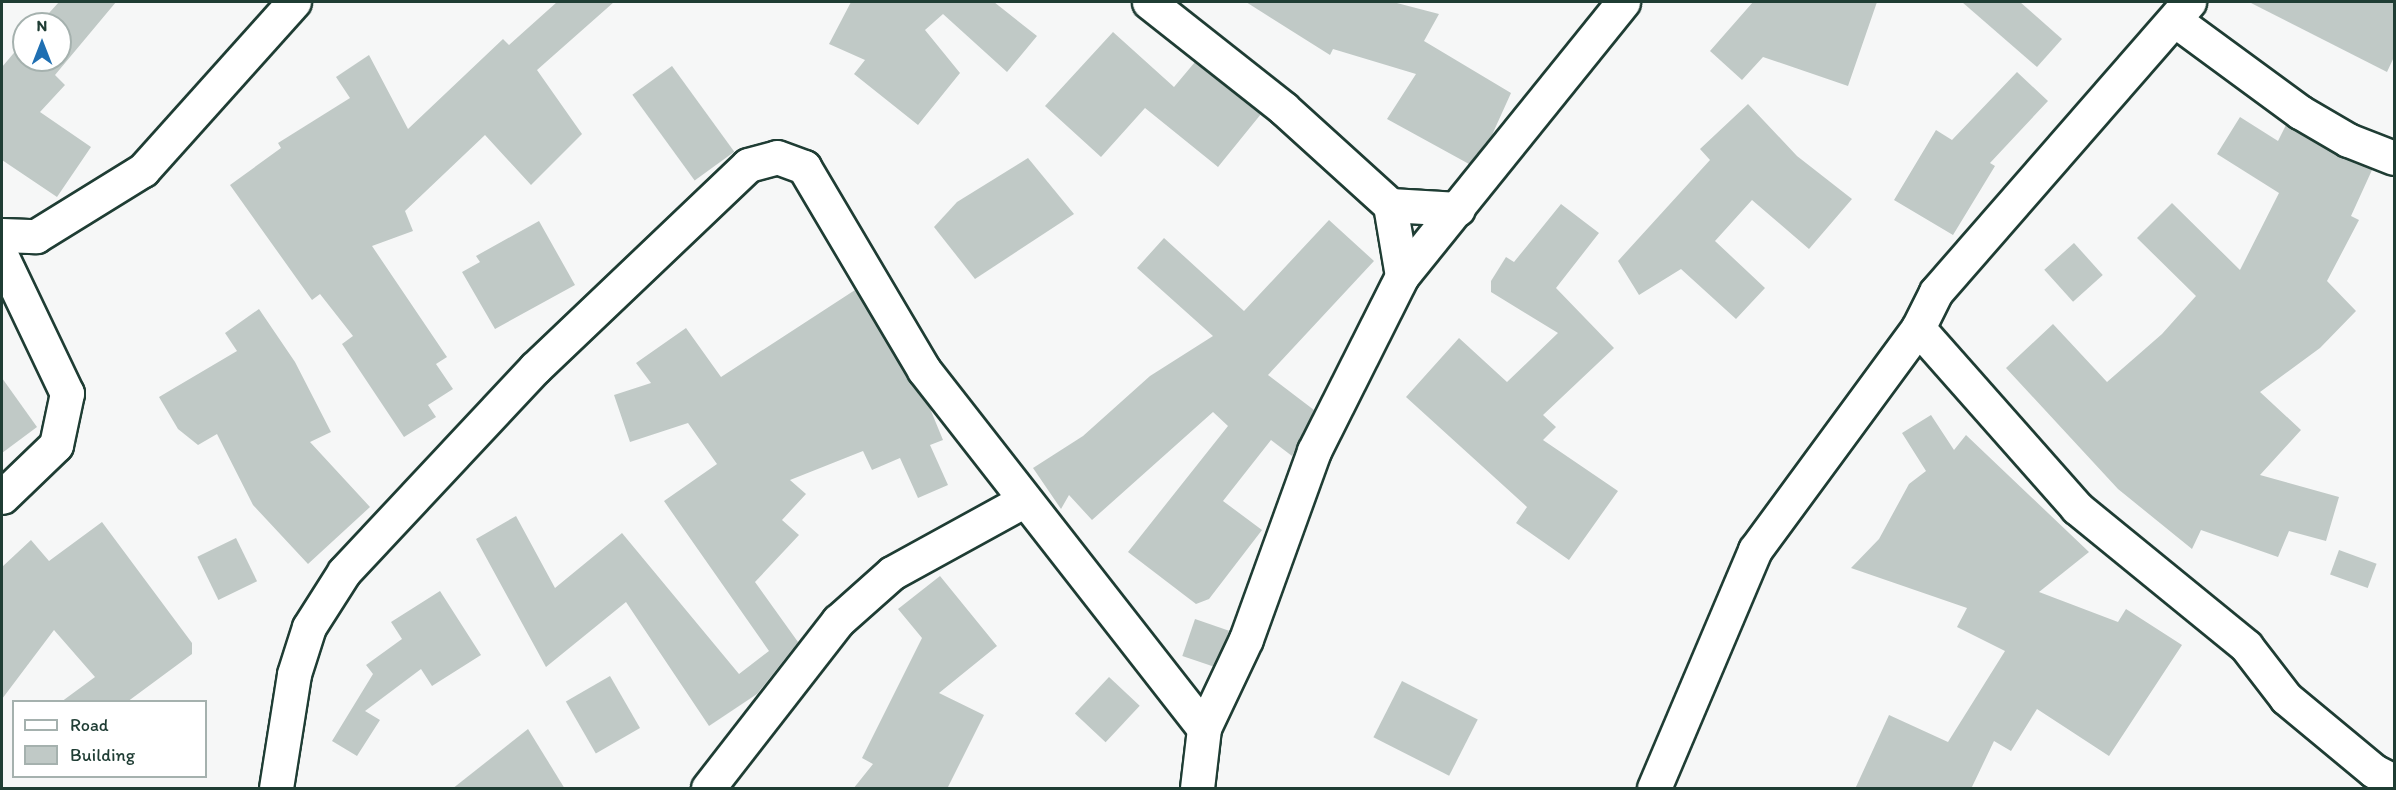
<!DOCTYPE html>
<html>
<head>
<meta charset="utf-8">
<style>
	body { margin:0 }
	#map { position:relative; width:2396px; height:790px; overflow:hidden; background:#f6f7f7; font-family:Itim,sans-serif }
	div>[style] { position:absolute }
	.building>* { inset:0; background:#c0c9c6; transform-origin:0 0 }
	.roads { filter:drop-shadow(2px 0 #1f3d34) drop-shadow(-2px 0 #1f3d34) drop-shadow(0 2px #1f3d34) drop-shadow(0 -2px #1f3d34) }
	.street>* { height:33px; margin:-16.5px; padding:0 16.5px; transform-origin:16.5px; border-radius:16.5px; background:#fff }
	span { translate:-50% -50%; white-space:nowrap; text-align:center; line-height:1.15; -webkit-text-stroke:4.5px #fff; paint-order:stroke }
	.frame { position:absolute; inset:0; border:3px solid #1f3d34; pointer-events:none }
	.legend { position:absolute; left:12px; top:700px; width:195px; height:78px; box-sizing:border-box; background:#fff; border:2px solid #a5b1ae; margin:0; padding:8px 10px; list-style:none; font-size:18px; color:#1f3d34 }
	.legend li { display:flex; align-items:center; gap:12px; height:30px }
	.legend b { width:30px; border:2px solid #a5b1ae }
	.north { position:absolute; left:12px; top:12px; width:60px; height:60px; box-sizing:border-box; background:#fff; border:2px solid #a5b1ae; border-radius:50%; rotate:0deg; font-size:16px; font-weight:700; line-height:24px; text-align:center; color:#1f3d34 }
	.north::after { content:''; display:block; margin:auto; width:21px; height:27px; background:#1f6fb2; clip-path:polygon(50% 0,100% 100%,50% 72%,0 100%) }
</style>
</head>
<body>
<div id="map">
	<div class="building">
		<i style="clip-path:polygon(59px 2px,116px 2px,55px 75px,65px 85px,40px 112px,91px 147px,57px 197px,2px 160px,2px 67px,24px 41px,24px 60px,60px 60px,60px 24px,39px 24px)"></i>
		<i style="clip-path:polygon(557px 2px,614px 2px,537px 70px,582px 134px,531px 185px,485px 135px,405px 211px,413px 231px,372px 246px,447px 357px,436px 364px,453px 389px,428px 405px,436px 417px,404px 437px,342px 344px,353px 336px,320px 294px,312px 300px,230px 185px,281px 148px,278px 143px,350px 98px,336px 77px,369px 55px,408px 129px,503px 39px,509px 45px)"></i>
		<i style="clip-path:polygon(851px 2px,994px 2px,1037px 36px,1007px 72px,943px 14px,925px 30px,960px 73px,918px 125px,854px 74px,865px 60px,829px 44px)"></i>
		<i style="clip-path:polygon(1246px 2px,1393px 2px,1439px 14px,1424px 41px,1511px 93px,1492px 135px,1469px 164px,1387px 119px,1416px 74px,1333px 49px,1330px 55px)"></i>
		<i style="clip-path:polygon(1753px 2px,1877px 2px,1848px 86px,1763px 57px,1742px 80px,1710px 51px)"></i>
		<i style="clip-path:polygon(1962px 2px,2020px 2px,2062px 39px,2037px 67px)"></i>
		<i style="clip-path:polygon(2249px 2px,2394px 2px,2394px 57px,2387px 72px)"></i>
		<i style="clip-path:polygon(1113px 32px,1174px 87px,1195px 62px,1261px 114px,1218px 167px,1145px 108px,1101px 157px,1045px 106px)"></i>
		<i style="left:672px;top:66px;width:106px;height:49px;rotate:54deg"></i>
		<i style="clip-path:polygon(2017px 72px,2048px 101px,1990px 163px,1995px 166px,1953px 235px,1894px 200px,1936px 130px,1952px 140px)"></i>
		<i style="clip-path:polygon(1748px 104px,1797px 156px,1852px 199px,1809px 249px,1752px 200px,1715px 241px,1765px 288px,1736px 319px,1681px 269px,1639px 295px,1618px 261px,1710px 160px,1700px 149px)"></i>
		<i style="clip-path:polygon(2240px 117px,2278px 141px,2286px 125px,2372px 170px,2351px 216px,2359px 220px,2327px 281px,2356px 311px,2320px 348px,2260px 392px,2301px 430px,2260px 475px,2339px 497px,2326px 541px,2289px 531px,2278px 557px,2201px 530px,2192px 549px,2118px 489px,2006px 368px,2053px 324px,2107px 382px,2162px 334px,2196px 296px,2137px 238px,2172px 203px,2240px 270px,2279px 193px,2217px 154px)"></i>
		<i style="clip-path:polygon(1028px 158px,1074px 214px,975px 279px,934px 227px,957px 202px)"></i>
		<i style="clip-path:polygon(1561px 204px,1599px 233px,1556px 288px,1614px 348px,1543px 415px,1556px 427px,1543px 440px,1618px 491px,1569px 560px,1516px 523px,1527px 507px,1406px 397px,1459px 338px,1507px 382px,1558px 333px,1491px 292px,1491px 281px,1506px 257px,1514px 262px)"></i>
		<i style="clip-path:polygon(1329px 220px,1374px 261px,1268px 375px,1314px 410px,1292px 456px,1271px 440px,1223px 501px,1262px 530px,1209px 599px,1196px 604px,1128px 552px,1228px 426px,1213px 412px,1092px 520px,1069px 495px,1061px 509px,1033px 468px,1083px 436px,1150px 376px,1213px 336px,1137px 268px,1164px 238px,1244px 311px)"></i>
		<i style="clip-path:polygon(539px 221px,575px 285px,495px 329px,462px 272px,480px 262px,476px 256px)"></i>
		<i style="left:2074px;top:243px;width:43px;height:40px;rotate:48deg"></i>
		<i style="clip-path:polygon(855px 290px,929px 406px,943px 440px,930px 445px,948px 485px,918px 498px,900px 458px,872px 470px,863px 451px,790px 480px,806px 494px,782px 520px,799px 535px,755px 582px,798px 642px,757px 694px,709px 726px,626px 602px,546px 667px,476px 539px,516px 516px,555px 588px,622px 533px,739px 674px,769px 651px,664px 501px,717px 464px,688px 423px,630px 442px,614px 395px,651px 383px,636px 363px,686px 328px,721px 377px)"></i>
		<i style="clip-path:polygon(259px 309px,295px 362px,331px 432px,310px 442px,370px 507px,308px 564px,253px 505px,217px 434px,198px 445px,178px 429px,159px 397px,237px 351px,225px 333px)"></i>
		<i style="clip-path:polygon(2px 378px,37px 427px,2px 453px)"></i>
		<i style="clip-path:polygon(1931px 415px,1954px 450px,1966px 435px,2089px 552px,2039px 592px,2118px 622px,2126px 609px,2182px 645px,2109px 756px,2037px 709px,2011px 751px,1994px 741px,1971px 789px,1855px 789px,1889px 715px,1948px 742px,2005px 651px,1957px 627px,1967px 608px,1851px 568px,1879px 539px,1909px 484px,1926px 471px,1902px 433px)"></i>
		<i style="clip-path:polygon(102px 522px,192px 643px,192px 654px,127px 702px,61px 702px,95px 677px,54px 630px,2px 699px,2px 567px,31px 540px,49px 561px)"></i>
		<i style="left:236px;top:538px;width:48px;height:43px;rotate:64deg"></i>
		<i style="left:2339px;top:550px;width:40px;height:26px;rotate:20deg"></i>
		<i style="clip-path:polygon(940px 576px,997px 646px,939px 693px,984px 715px,947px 789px,853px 789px,873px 764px,862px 758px,922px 638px,898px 609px)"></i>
		<i style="clip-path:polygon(440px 591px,481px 655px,432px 686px,421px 669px,365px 711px,380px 720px,357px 756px,332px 741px,373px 674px,366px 665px,402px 639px,391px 622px)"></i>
		<i style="left:1195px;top:619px;width:36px;height:39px;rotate:19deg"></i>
		<i style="left:610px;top:676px;width:60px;height:51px;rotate:60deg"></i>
		<i style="left:1109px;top:677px;width:42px;height:50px;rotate:43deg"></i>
		<i style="left:1402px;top:681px;width:85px;height:63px;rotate:27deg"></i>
		<i style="clip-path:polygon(528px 729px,565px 789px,452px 789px)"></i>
	</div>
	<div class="roads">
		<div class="street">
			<i style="left:1149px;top:2px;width:171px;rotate:38.3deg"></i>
			<i style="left:1283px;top:108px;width:144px;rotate:42.2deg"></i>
			<i style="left:1390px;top:205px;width:72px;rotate:80.4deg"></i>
			<i style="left:2176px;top:21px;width:154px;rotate:36.3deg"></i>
			<i style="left:2300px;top:112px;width:56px;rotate:30.3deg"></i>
			<i style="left:2348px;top:140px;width:49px;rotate:21.4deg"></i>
			<i style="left:1390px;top:205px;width:68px;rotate:3.4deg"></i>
			<i style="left:2px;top:235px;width:34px;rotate:2deg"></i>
			<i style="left:36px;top:236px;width:126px;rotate:-31.7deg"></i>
			<i style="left:143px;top:170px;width:226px;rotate:-48.1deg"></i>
			<i style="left:2px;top:257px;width:151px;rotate:64.5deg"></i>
			<i style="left:67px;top:393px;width:53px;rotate:101.9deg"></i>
			<i style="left:56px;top:445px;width:75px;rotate:136.1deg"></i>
			<i style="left:1918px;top:328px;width:240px;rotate:48.5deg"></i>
			<i style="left:2077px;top:508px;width:218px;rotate:39.2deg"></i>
			<i style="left:2246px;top:646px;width:66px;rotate:52.4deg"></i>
			<i style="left:2286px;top:698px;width:114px;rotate:39.7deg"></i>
			<i style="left:2374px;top:771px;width:22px;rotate:27deg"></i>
			<i style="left:276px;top:788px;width:115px;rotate:-81deg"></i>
			<i style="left:294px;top:674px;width:49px;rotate:-72.3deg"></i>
			<i style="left:309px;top:627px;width:65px;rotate:-57.5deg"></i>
			<i style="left:344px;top:572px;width:279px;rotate:-46.9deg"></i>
			<i style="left:535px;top:368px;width:294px;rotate:-43.6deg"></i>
			<i style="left:748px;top:165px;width:30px;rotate:-15deg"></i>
			<i style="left:777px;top:157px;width:29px;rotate:20deg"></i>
			<i style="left:804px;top:167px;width:236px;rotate:59.4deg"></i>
			<i style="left:924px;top:370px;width:454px;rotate:52deg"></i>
			<i style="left:708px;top:788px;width:212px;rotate:-52.1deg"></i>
			<i style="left:838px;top:621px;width:72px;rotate:-41.6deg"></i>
			<i style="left:892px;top:573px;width:149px;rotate:-28.8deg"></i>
			<i style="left:1197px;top:788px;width:60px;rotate:-83.3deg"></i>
			<i style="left:1204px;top:728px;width:98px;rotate:-64.7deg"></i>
			<i style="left:1246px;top:639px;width:200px;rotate:-70.1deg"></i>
			<i style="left:1314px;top:451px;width:196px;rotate:-63.3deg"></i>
			<i style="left:1402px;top:276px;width:352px;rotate:-51.1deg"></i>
			<i style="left:1654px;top:788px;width:259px;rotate:-67deg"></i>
			<i style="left:1755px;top:550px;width:275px;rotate:-53.7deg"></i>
			<i style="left:1918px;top:328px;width:40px;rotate:-63.4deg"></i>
			<i style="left:1936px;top:292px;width:385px;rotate:-48.9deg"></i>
		</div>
	</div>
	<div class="frame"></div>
	<ul class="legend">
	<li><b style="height:8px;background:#fff"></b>Road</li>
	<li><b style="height:16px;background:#c0c9c6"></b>Building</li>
	</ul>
	<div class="north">N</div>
</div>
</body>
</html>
